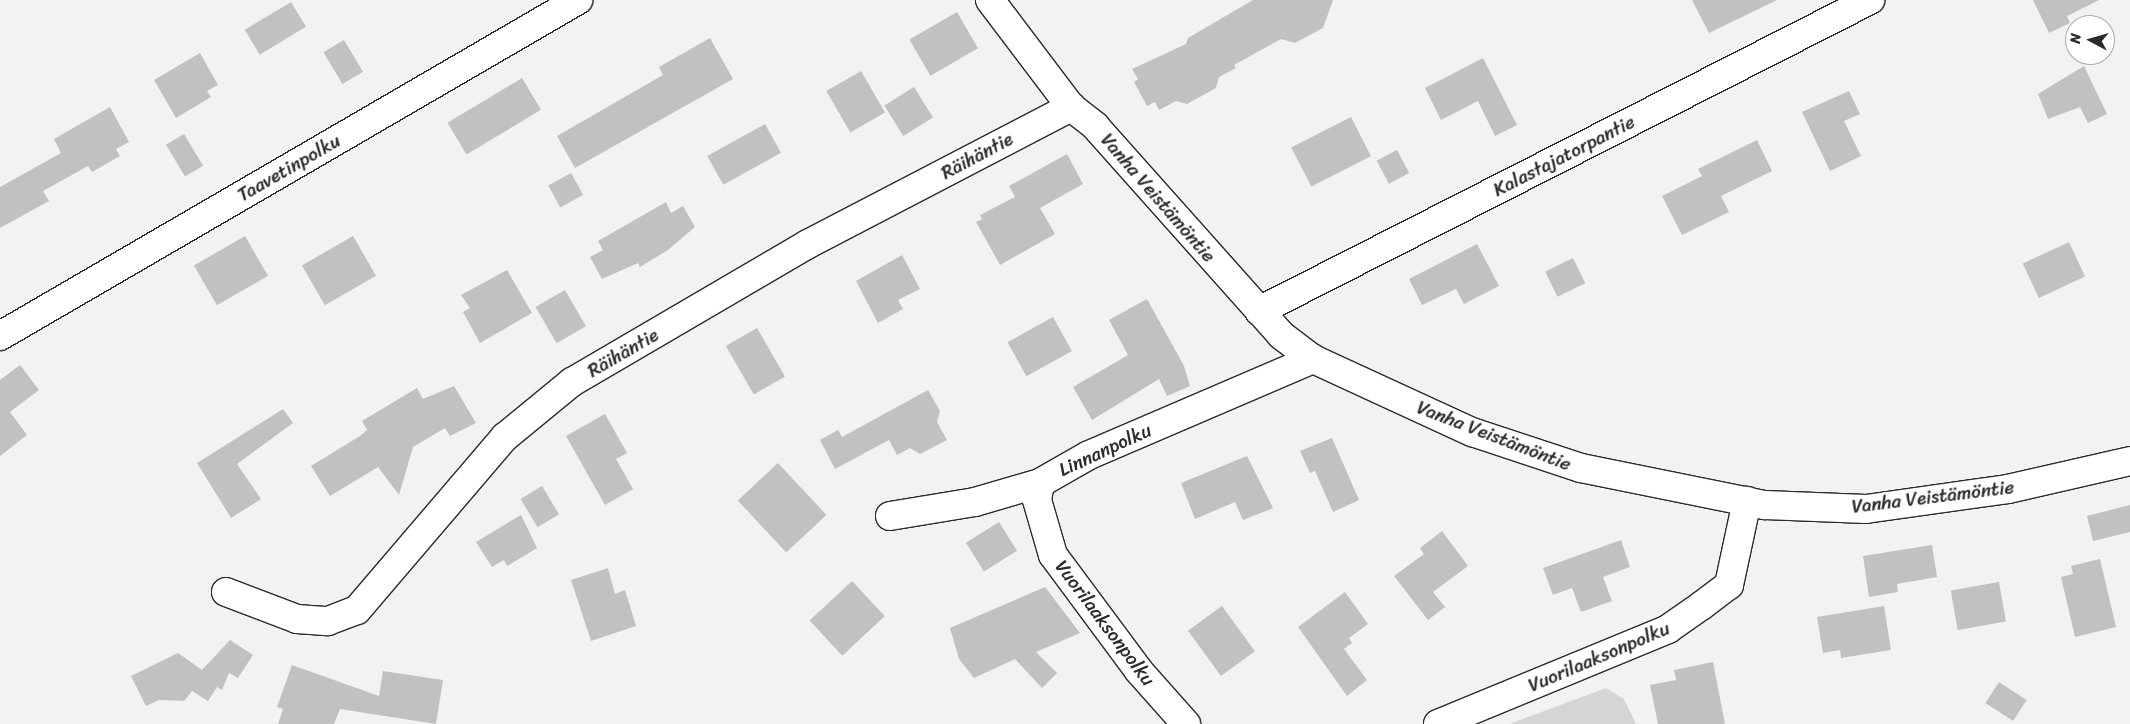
<!DOCTYPE html>
<html>
<head>
<meta charset="utf-8">
<style>
	body { margin:0 }
	#map { position:relative; width:2130px; height:724px; overflow:hidden; background:#f2f2f2; font-family:Sriracha,sans-serif }
	div>[style] { position:absolute }
	.green>* { inset:0; background:#d5d5d5 }
	.building>* { inset:0; background:#c1c1c1; transform-origin:0 0 }
	.roads { filter:drop-shadow(1px 0 #2b2b2b) drop-shadow(-1px 0 #2b2b2b) drop-shadow(0 1px #2b2b2b) drop-shadow(0 -1px #2b2b2b) }
	.minor>* { height:28px; margin:-14px; padding:0 14px; transform-origin:14px; border-radius:14px; background:#fff }
	span { translate:-50% -50%; white-space:nowrap; text-align:center; line-height:1.15; -webkit-text-stroke:4.5px #fff; paint-order:stroke }
	.street-label { font-size:19px; color:#2b2b2b }
	.north { position:absolute; left:2065px; top:15px; width:50px; height:50px; box-sizing:border-box; background:#fff; border:1px solid #aaa; border-radius:50%; rotate:276deg; font-size:14px; font-weight:700; line-height:20px; text-align:center; color:#2b2b2b }
	.north::after { content:''; display:block; margin:auto; width:18px; height:22px; background:#2b2b2b; clip-path:polygon(50% 0,100% 100%,50% 72%,0 100%) }
</style>
</head>
<body>
<div id="map">
	<div class="green">
		<i style="clip-path:polygon(1606px 688px,1624px 699px,1636px 724px,1509px 724px)"></i>
	</div>
	<div class="building">
		<i style="clip-path:polygon(1253px 0,1333px 0,1323px 28px,1295px 43px,1281px 39px,1234px 65px,1236px 68px,1219px 77px,1216px 88px,1187px 104px,1176px 101px,1159px 110px,1155px 102px,1147px 106px,1134px 82px,1138px 79px,1132px 69px,1186px 44px,1188px 38px)"></i>
		<i style="clip-path:polygon(1692px 0,1777px 0,1709px 33px)"></i>
		<i style="clip-path:polygon(2033px 0,2099px 0,2067px 16px,2070px 23px,2049px 33px)"></i>
		<i style="left:291px;top:2px;width:29px;height:54px;rotate:59deg"></i>
		<i style="left:957px;top:12px;width:42px;height:55px;rotate:60deg"></i>
		<i style="clip-path:polygon(710px 38px,733px 79px,575px 168px,557px 136px,663px 75px,659px 67px)"></i>
		<i style="left:344px;top:40px;width:37px;height:24px;rotate:59deg"></i>
		<i style="clip-path:polygon(200px 53px,218px 85px,207px 91px,211px 97px,176px 118px,154px 80px)"></i>
		<i style="clip-path:polygon(1483px 58px,1517px 125px,1495px 136px,1478px 101px,1441px 120px,1425px 88px)"></i>
		<i style="clip-path:polygon(2084px 66px,2107px 114px,2088px 123px,2080px 107px,2048px 119px,2038px 94px)"></i>
		<i style="left:861px;top:71px;width:48px;height:40px;rotate:60deg"></i>
		<i style="left:522px;top:78px;width:37px;height:87px;rotate:59deg"></i>
		<i style="left:914px;top:87px;width:36px;height:35px;rotate:58deg"></i>
		<i style="clip-path:polygon(1849px 91px,1860px 114px,1844px 121px,1861px 156px,1830px 171px,1802px 112px)"></i>
		<i style="clip-path:polygon(110px 107px,129px 142px,116px 149px,120px 156px,92px 172px,88px 166px,43px 191px,49px 201px,0 228px,0 187px,61px 153px,54px 139px)"></i>
		<i style="left:1351px;top:117px;width:44px;height:67px;rotate:63deg"></i>
		<i style="left:765px;top:124px;width:33px;height:66px;rotate:61deg"></i>
		<i style="left:184px;top:134px;width:37px;height:21px;rotate:59deg"></i>
		<i style="clip-path:polygon(1757px 140px,1772px 171px,1721px 196px,1729px 212px,1682px 235px,1662px 196px,1702px 176px,1698px 169px)"></i>
		<i style="left:1397px;top:150px;width:26px;height:23px;rotate:62deg"></i>
		<i style="clip-path:polygon(1067px 154px,1083px 184px,1040px 208px,1055px 234px,1000px 265px,976px 222px,982px 219px,980px 215px,1015px 197px,1009px 186px)"></i>
		<i style="left:571px;top:173px;width:25px;height:26px;rotate:61deg"></i>
		<i style="clip-path:polygon(666px 202px,671px 213px,683px 206px,695px 227px,668px 250px,640px 267px,638px 263px,602px 279px,590px 257px,603px 250px,598px 241px)"></i>
		<i style="left:245px;top:236px;width:46px;height:59px;rotate:60deg"></i>
		<i style="left:353px;top:236px;width:46px;height:59px;rotate:60deg"></i>
		<i style="left:2069px;top:242px;width:38px;height:51px;rotate:65deg"></i>
		<i style="clip-path:polygon(1477px 244px,1499px 286px,1464px 304px,1456px 289px,1422px 305px,1409px 279px)"></i>
		<i style="clip-path:polygon(902px 255px,920px 289px,898px 300px,903px 309px,878px 323px,856px 281px)"></i>
		<i style="left:1573px;top:258px;width:28px;height:31px;rotate:64deg"></i>
		<i style="clip-path:polygon(507px 270px,532px 313px,480px 343px,463px 312px,470px 308px,461px 295px)"></i>
		<i style="left:565px;top:290px;width:42px;height:34px;rotate:60deg"></i>
		<i style="clip-path:polygon(1147px 299px,1184px 366px,1190px 386px,1167px 396px,1159px 379px,1092px 420px,1073px 387px,1128px 355px,1109px 320px)"></i>
		<i style="left:1053px;top:317px;width:39px;height:52px;rotate:61deg"></i>
		<i style="left:757px;top:328px;width:56px;height:36px;rotate:60deg"></i>
		<i style="clip-path:polygon(20px 365px,39px 390px,10px 412px,27px 435px,0 456px,0 380px)"></i>
		<i style="clip-path:polygon(454px 386px,476px 423px,450px 436px,445px 428px,413px 447px,399px 495px,378px 467px,330px 496px,311px 466px,360px 436px,367px 430px,362px 421px,417px 388px,423px 399px)"></i>
		<i style="clip-path:polygon(928px 390px,940px 411px,937px 422px,947px 440px,920px 454px,910px 448px,897px 455px,889px 440px,835px 469px,820px 440px,838px 430px,842px 437px)"></i>
		<i style="clip-path:polygon(283px 409px,293px 423px,237px 464px,261px 499px,231px 518px,197px 463px)"></i>
		<i style="clip-path:polygon(605px 414px,627px 453px,616px 459px,633px 489px,605px 505px,566px 436px)"></i>
		<i style="clip-path:polygon(1332px 438px,1359px 500px,1333px 512px,1315px 471px,1310px 473px,1300px 451px)"></i>
		<i style="clip-path:polygon(1247px 456px,1273px 508px,1243px 520px,1235px 502px,1195px 519px,1181px 483px)"></i>
		<i style="left:778px;top:463px;width:71px;height:55px;rotate:47deg"></i>
		<i style="left:542px;top:486px;width:33px;height:25px;rotate:59deg"></i>
		<i style="clip-path:polygon(2130px 505px,2130px 532px,2093px 541px,2087px 516px)"></i>
		<i style="clip-path:polygon(521px 515px,537px 548px,507px 566px,504px 560px,492px 567px,476px 542px)"></i>
		<i style="left:999px;top:522px;width:34px;height:39px;rotate:58deg"></i>
		<i style="clip-path:polygon(1442px 531px,1468px 566px,1433px 592px,1445px 607px,1428px 620px,1394px 576px,1424px 554px,1420px 548px)"></i>
		<i style="clip-path:polygon(1621px 540px,1630px 567px,1603px 577px,1612px 601px,1581px 612px,1572px 588px,1553px 595px,1543px 568px)"></i>
		<i style="clip-path:polygon(1932px 545px,1937px 577px,1897px 584px,1898px 592px,1869px 597px,1863px 556px)"></i>
		<i style="clip-path:polygon(2100px 559px,2116px 627px,2075px 637px,2061px 577px,2073px 574px,2071px 566px)"></i>
		<i style="clip-path:polygon(608px 568px,615px 594px,625px 590px,636px 626px,591px 641px,571px 580px)"></i>
		<i style="left:852px;top:581px;width:48px;height:58px;rotate:47deg"></i>
		<i style="left:1999px;top:582px;width:40px;height:49px;rotate:80deg"></i>
		<i style="clip-path:polygon(1045px 587px,1080px 633px,1036px 652px,1057px 673px,1042px 688px,1015px 659px,974px 678px,959px 659px,950px 628px)"></i>
		<i style="clip-path:polygon(1345px 592px,1368px 624px,1349px 638px,1352px 643px,1344px 649px,1367px 680px,1347px 696px,1298px 627px)"></i>
		<i style="left:1222px;top:606px;width:56px;height:42px;rotate:54deg"></i>
		<i style="clip-path:polygon(1884px 606px,1891px 650px,1841px 658px,1840px 650px,1823px 653px,1817px 617px)"></i>
		<i style="clip-path:polygon(230px 640px,253px 655px,238px 678px,229px 673px,222px 690px,217px 687px,208px 701px,192px 691px,184px 701px,159px 700px,146px 706px,131px 676px,178px 653px,202px 670px)"></i>
		<i style="clip-path:polygon(1713px 662px,1725px 724px,1658px 724px,1650px 685px,1676px 680px,1674px 670px)"></i>
		<i style="clip-path:polygon(292px 665px,379px 696px,383px 671px,443px 680px,436px 724px,340px 709px,334px 724px,278px 724px,283px 709px,277px 707px)"></i>
		<i style="left:1999px;top:682px;width:33px;height:25px;rotate:33deg"></i>
	</div>
	<div class="roads">
		<div class="minor">
			<i style="left:990px;top:0;width:134px;rotate:52.9deg"></i>
			<i style="left:1071px;top:107px;width:31px;rotate:38deg"></i>
			<i style="left:1095px;top:126px;width:280px;rotate:48.3deg"></i>
			<i style="left:1281px;top:335px;width:40px;rotate:37deg"></i>
			<i style="left:1313px;top:359px;width:175px;rotate:24.7deg"></i>
			<i style="left:1472px;top:432px;width:115px;rotate:18.3deg"></i>
			<i style="left:1581px;top:468px;width:188px;rotate:11.4deg"></i>
			<i style="left:1765px;top:505px;width:101px;rotate:2.3deg"></i>
			<i style="left:1866px;top:509px;width:143px;rotate:-8deg"></i>
			<i style="left:2008px;top:489px;width:125px;rotate:-12.9deg"></i>
			<i style="left:1259px;top:311px;width:686px;rotate:-26.98deg"></i>
			<i style="left:0;top:336px;width:669px;rotate:-30.17deg"></i>
			<i style="left:1040px;top:483px;width:17px;rotate:100deg"></i>
			<i style="left:1037px;top:500px;width:57px;rotate:73.8deg"></i>
			<i style="left:1053px;top:555px;width:144px;rotate:53.4deg"></i>
			<i style="left:1139px;top:671px;width:71px;rotate:48.4deg"></i>
			<i style="left:890px;top:516px;width:86px;rotate:-9.4deg"></i>
			<i style="left:975px;top:502px;width:68px;rotate:-16.3deg"></i>
			<i style="left:1040px;top:483px;width:56px;rotate:-29.7deg"></i>
			<i style="left:1089px;top:455px;width:244px;rotate:-23.2deg"></i>
			<i style="left:226px;top:592px;width:76px;rotate:20.8deg"></i>
			<i style="left:297px;top:619px;width:31px;rotate:4deg"></i>
			<i style="left:328px;top:621px;width:31px;rotate:-21deg"></i>
			<i style="left:357px;top:610px;width:228px;rotate:-49.5deg"></i>
			<i style="left:505px;top:437px;width:87px;rotate:-39.4deg"></i>
			<i style="left:572px;top:382px;width:273px;rotate:-30.3deg"></i>
			<i style="left:808px;top:244px;width:297px;rotate:-27.5deg"></i>
			<i style="left:1438px;top:724px;width:249px;rotate:-22.4deg"></i>
			<i style="left:1668px;top:629px;width:40px;rotate:-34.9deg"></i>
			<i style="left:1701px;top:606px;width:35px;rotate:-37deg"></i>
			<i style="left:1729px;top:585px;width:86px;rotate:-77.9deg"></i>
		</div>
	</div>
	<div class="street-label">
		<span style="left:977px;top:156px;rotate:-28deg">Räihäntie</span>
		<span style="left:1564px;top:156px;rotate:-27deg">Kalastajatorpantie</span>
		<span style="left:289px;top:168px;rotate:-30deg">Taavetinpolku</span>
		<span style="left:1158px;top:198px;rotate:49deg">Vanha Veistämöntie</span>
		<span style="left:623px;top:353px;rotate:-30deg">Räihäntie</span>
		<span style="left:1494px;top:436px;rotate:21deg">Vanha Veistämöntie</span>
		<span style="left:1105px;top:450px;rotate:-25deg">Linnanpolku</span>
		<span style="left:1933px;top:497px;rotate:-7deg">Vanha Veistämöntie</span>
		<span style="left:1105px;top:623px;rotate:53deg">Vuorilaaksonpolku</span>
		<span style="left:1599px;top:657px;rotate:-23deg">Vuorilaaksonpolku</span>
	</div>
	<div class="north">N</div>
</div>
</body>
</html>
